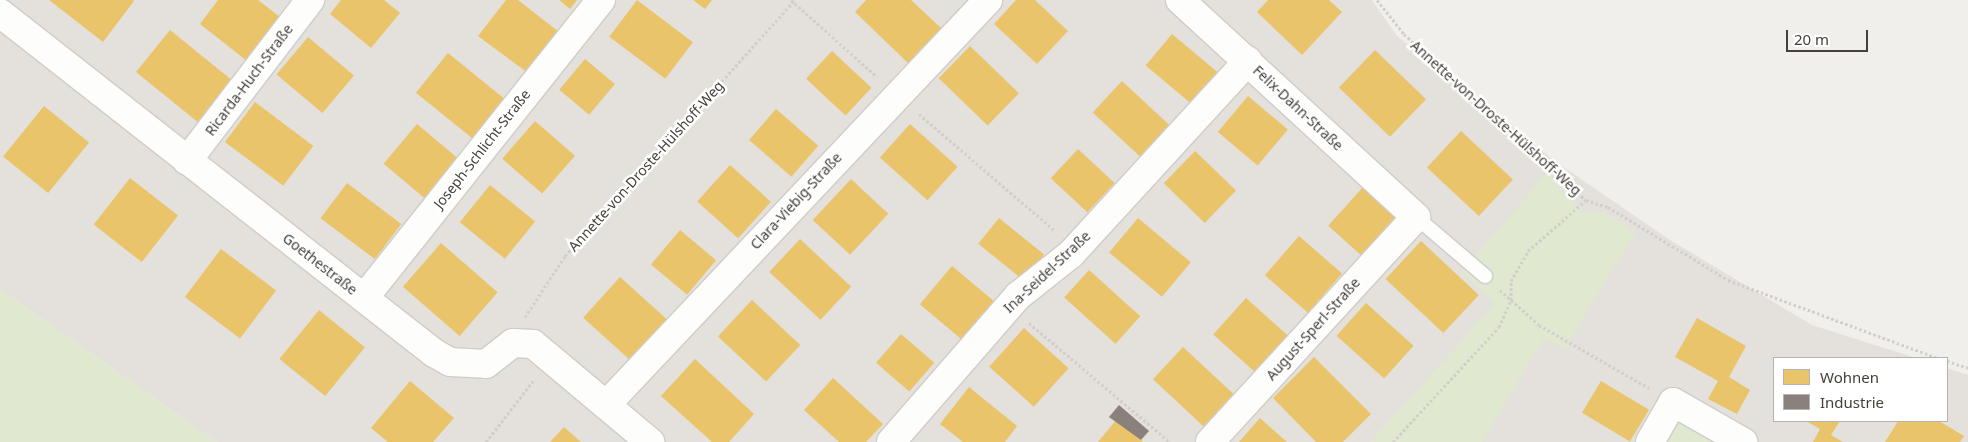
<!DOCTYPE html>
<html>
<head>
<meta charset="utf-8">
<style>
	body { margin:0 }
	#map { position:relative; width:1968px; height:442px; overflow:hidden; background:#f1efec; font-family:"Noto Sans",sans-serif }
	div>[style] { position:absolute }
	.residential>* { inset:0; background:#e4e0db }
	.green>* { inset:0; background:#e0e8cf }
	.homes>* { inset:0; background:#e9c46a; transform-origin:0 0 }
	.industry>* { inset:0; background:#8a817c }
	.path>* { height:3px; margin-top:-1.5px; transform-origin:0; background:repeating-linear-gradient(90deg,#d1cfcb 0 2.5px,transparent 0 5px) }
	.roads { filter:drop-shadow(1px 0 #cfcdca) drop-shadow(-1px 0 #cfcdca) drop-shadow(0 1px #cfcdca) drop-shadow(0 -1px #cfcdca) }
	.lane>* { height:14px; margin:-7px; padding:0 7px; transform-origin:7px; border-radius:7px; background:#fdfdfc }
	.street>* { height:28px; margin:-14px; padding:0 14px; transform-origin:14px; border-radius:14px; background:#fdfdfc }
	span { translate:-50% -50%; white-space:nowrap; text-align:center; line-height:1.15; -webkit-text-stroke:5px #fff; paint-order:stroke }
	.street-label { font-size:14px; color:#464039 }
	.legend { position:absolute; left:1773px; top:357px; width:175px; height:65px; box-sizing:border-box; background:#fff; border:1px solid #b5b3b0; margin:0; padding:6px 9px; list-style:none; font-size:15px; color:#464039 }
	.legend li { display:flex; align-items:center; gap:10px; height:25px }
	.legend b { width:25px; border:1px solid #b5b3b0 }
	.scale { position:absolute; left:1786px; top:30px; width:82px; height:22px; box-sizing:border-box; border:2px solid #464039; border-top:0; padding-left:6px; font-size:15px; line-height:18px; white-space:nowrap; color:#464039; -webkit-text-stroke:4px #fff; paint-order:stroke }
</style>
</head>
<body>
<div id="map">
	<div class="residential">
		<i style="clip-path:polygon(0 0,1372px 0,1397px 36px,1559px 164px,1670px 240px,1812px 325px,1916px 358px,1774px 358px,1774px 421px,1947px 421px,1947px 368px,1968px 375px,1968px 442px,217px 442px,0 289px)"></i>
	</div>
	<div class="green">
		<i style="clip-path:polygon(1548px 172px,1581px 212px,1605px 212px,1636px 232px,1564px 349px,1544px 338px,1482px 442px,1370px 442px,1495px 304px,1462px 272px)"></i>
		<i style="clip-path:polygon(0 289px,217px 442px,0 442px)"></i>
		<i style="clip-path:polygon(1688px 422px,1725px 442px,1660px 442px,1672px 427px)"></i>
	</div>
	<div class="homes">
		<i style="clip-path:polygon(49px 0,133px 0,134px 1px,103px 42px)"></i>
		<i style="clip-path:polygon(218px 0,258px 0,280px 17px,247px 61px,200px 24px)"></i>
		<i style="clip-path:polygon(341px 0,384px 0,400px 13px,371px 48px,330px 14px)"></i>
		<i style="clip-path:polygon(506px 0,518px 0,559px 32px,528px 73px,478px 36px)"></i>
		<i style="clip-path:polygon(559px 0,577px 0,570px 9px)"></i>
		<i style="left:637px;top:0;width:70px;height:46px;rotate:37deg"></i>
		<i style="clip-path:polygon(693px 0,712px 0,705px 9px)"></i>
		<i style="clip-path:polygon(866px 0,911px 0,941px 28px,908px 63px,855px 12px)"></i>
		<i style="clip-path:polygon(1016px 0,1035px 0,1068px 31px,1037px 64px,994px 24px)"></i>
		<i style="clip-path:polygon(1268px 0,1329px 0,1342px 12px,1302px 55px,1257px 12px)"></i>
		<i style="left:170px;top:30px;width:79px;height:54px;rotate:39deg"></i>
		<i style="left:1172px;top:34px;width:60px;height:41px;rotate:40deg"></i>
		<i style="left:308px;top:37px;width:60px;height:49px;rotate:40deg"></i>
		<i style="left:970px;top:46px;width:68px;height:45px;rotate:44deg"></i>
		<i style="left:1375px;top:50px;width:71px;height:52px;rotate:44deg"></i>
		<i style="left:832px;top:51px;width:54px;height:38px;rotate:43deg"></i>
		<i style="left:448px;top:53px;width:77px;height:51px;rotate:39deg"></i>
		<i style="left:585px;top:59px;width:39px;height:40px;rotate:40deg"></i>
		<i style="left:1122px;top:81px;width:65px;height:43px;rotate:43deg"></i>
		<i style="left:1248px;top:96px;width:52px;height:47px;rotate:40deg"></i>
		<i style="left:255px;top:102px;width:73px;height:50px;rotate:37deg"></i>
		<i style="left:44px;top:106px;width:58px;height:65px;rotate:39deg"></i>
		<i style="left:776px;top:109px;width:56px;height:41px;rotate:41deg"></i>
		<i style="left:535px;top:121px;width:53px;height:50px;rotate:41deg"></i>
		<i style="left:417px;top:124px;width:56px;height:52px;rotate:40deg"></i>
		<i style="left:910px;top:124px;width:64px;height:45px;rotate:42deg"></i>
		<i style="left:1461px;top:131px;width:71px;height:50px;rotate:43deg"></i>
		<i style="left:1078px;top:149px;width:50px;height:40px;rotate:43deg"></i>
		<i style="left:1195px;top:151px;width:57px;height:45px;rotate:44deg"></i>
		<i style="left:730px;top:165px;width:55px;height:49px;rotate:42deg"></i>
		<i style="left:130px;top:178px;width:61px;height:59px;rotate:38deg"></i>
		<i style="left:851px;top:179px;width:51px;height:56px;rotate:43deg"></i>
		<i style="left:347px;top:183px;width:68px;height:44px;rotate:37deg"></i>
		<i style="left:490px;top:185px;width:58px;height:48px;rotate:39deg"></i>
		<i style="left:1363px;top:187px;width:50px;height:52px;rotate:42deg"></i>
		<i style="left:999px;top:218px;width:58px;height:33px;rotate:39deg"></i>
		<i style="left:1138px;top:218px;width:69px;height:45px;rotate:40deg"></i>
		<i style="left:680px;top:230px;width:47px;height:45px;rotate:40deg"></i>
		<i style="left:1299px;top:236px;width:57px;height:52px;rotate:41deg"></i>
		<i style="left:800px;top:239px;width:70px;height:45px;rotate:43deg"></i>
		<i style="left:1421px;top:241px;width:79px;height:52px;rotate:43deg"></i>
		<i style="left:441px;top:243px;width:75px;height:58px;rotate:41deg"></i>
		<i style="left:221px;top:249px;width:69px;height:60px;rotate:37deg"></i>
		<i style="left:952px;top:266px;width:62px;height:50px;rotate:40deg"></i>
		<i style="left:1089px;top:270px;width:69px;height:37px;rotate:42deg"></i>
		<i style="left:620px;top:277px;width:63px;height:55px;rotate:42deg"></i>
		<i style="left:1246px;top:298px;width:58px;height:49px;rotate:42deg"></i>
		<i style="left:752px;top:300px;width:66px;height:50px;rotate:43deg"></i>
		<i style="left:1366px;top:303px;width:64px;height:44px;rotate:42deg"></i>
		<i style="left:319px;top:310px;width:59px;height:63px;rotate:39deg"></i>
		<i style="clip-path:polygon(1697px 318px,1746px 346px,1729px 377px,1750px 390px,1737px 414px,1708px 399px,1718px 381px,1675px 357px)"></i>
		<i style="left:1024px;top:328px;width:60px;height:52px;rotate:42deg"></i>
		<i style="left:901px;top:334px;width:44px;height:38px;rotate:41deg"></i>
		<i style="left:1183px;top:347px;width:69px;height:44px;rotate:43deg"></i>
		<i style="clip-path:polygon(1314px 357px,1371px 414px,1343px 442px,1316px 442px,1273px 398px)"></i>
		<i style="clip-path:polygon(695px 359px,754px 414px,729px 442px,712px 442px,661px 396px)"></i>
		<i style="clip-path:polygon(833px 378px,883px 424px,866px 442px,839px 442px,804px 410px)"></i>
		<i style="clip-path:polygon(410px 381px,454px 418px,433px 442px,388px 442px,371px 428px)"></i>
		<i style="left:1601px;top:381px;width:56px;height:37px;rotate:31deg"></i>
		<i style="clip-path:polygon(969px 387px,1017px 426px,1005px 442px,963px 442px,940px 424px)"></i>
		<i style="clip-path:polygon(1260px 418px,1287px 442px,1239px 442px)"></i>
		<i style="clip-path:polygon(1117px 419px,1141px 440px,1143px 442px,1098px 442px)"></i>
		<i style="clip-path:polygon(1806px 421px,1840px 421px,1831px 435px,1843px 442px,1813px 442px,1820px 429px)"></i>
		<i style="clip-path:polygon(1898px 421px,1939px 421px,1964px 436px,1960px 442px,1885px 442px)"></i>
		<i style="clip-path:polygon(564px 427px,581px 442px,550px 442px)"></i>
	</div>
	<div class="industry">
		<i style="clip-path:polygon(1119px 405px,1149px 431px,1141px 440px,1109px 417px)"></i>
	</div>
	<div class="path">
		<i style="left:791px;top:0;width:115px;rotate:41.8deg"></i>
		<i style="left:1377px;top:0;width:43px;rotate:51.5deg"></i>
		<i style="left:1404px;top:34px;width:246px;rotate:42.4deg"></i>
		<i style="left:919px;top:114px;width:179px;rotate:40.7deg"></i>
		<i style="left:1586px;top:200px;width:23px;rotate:18deg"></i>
		<i style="left:1608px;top:207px;width:140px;rotate:31.3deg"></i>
		<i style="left:1728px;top:280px;width:224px;rotate:20.4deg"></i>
		<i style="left:1500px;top:290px;width:52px;rotate:41.9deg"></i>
		<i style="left:1539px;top:325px;width:127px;rotate:29.8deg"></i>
		<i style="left:525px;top:317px;width:73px;rotate:-56.7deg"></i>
		<i style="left:565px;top:256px;width:344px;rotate:-48.1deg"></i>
		<i style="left:1029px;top:323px;width:185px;rotate:40.2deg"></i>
		<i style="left:1947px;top:361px;width:22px;rotate:18deg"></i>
		<i style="left:486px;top:442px;width:77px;rotate:-52.4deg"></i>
		<i style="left:1393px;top:442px;width:156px;rotate:-47.3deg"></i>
		<i style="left:1499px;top:327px;width:30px;rotate:-66deg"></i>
		<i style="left:1511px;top:300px;width:19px;rotate:-90deg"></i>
		<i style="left:1511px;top:281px;width:34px;rotate:-60deg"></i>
		<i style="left:1528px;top:251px;width:77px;rotate:-41.3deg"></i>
	</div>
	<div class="roads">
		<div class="lane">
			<i style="left:1416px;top:217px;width:91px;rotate:40.5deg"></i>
		</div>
		<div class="street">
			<i style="left:1180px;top:0;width:321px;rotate:42.6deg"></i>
			<i style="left:1416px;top:217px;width:305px;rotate:132.5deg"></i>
			<i style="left:0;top:13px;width:551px;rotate:38.08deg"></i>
			<i style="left:434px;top:353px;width:18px;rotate:29deg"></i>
			<i style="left:450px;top:362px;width:36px;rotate:3deg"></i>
			<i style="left:486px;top:364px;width:34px;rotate:-38deg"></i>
			<i style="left:513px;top:343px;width:20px;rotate:3deg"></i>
			<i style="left:533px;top:344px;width:153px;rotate:39.9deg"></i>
			<i style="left:187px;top:161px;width:203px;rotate:-52.6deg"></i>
			<i style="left:364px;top:298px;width:381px;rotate:-51.5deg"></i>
			<i style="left:606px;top:405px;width:557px;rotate:-46.67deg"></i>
			<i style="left:891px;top:442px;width:194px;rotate:-49deg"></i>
			<i style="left:1018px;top:296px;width:68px;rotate:-38.4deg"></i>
			<i style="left:1071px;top:254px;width:262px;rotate:-47.5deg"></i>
			<i style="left:1650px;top:442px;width:46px;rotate:-60.1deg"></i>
			<i style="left:1673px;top:402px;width:81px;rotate:29.7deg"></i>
		</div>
	</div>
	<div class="street-label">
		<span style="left:249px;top:80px;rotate:-53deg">Ricarda-Huch-Straße</span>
		<span style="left:1298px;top:108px;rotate:43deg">Felix-Dahn-Straße</span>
		<span style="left:1496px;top:118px;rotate:42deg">Annette-von-Droste-Hülshoff-Weg</span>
		<span style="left:482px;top:149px;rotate:-52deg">Joseph-Schlicht-Straße</span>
		<span style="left:646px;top:166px;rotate:-48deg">Annette-von-Droste-Hülshoff-Weg</span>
		<span style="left:796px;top:201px;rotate:-47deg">Clara-Viebig-Straße</span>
		<span style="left:320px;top:264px;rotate:38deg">Goethestraße</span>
		<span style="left:1047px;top:272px;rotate:-43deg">Ina-Seidel-Straße</span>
		<span style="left:1313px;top:329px;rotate:-48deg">August-Sperl-Straße</span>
	</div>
	<ul class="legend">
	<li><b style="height:14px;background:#e9c46a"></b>Wohnen</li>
	<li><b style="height:14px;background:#8a817c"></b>Industrie</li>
	</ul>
	<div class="scale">20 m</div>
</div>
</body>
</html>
